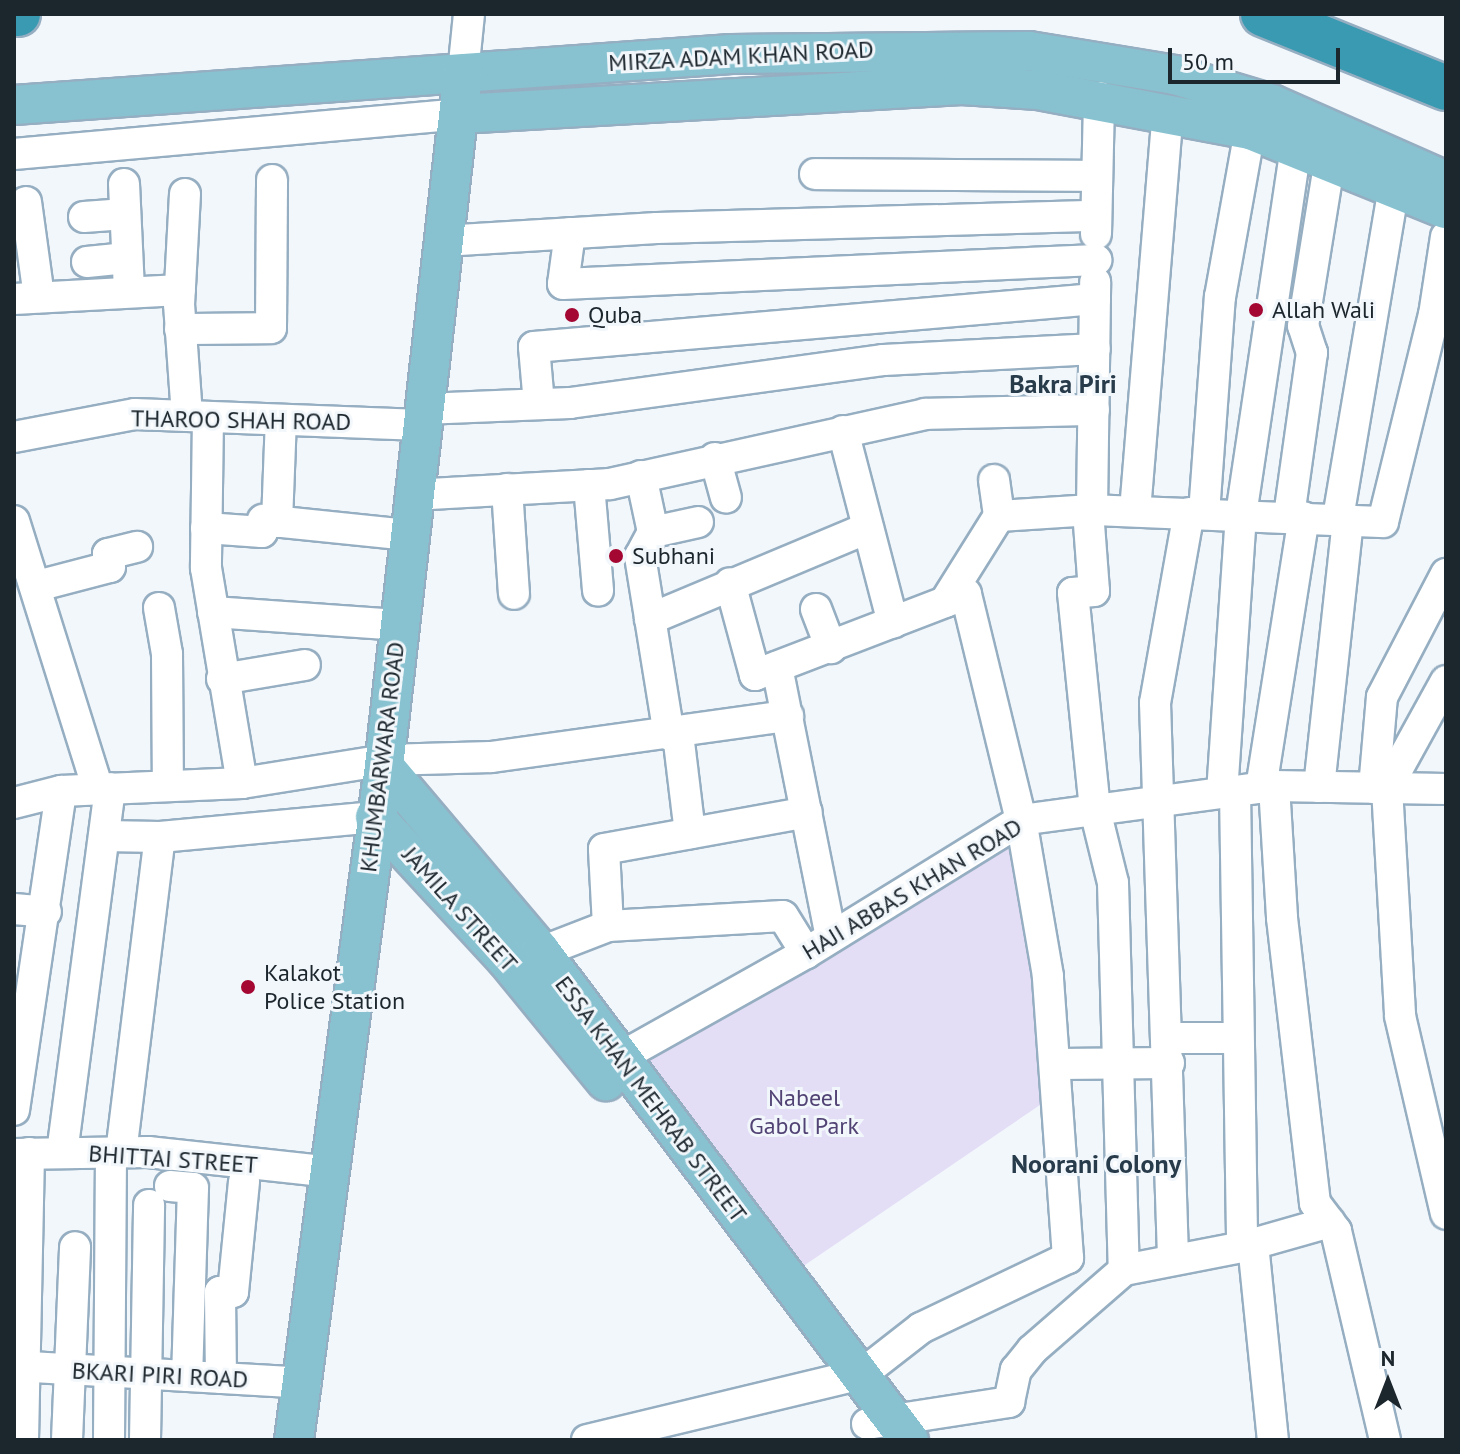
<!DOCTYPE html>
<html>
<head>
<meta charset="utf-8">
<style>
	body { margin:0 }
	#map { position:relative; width:1460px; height:1454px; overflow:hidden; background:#f2f7fb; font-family:"PT Sans",sans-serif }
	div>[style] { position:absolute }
	.green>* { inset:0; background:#e3ddf6 }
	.roads { filter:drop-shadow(2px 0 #96aec1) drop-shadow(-2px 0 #96aec1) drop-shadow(0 2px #96aec1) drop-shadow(0 -2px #96aec1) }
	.minor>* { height:30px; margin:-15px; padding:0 15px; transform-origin:15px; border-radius:15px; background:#fff }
	.major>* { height:38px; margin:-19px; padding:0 19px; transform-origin:19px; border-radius:19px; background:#88c2d0 }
	.highway>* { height:44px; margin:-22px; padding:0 22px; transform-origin:22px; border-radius:22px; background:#399ab1 }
	.dots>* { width:22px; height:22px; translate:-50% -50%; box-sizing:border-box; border:4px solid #f2f7fb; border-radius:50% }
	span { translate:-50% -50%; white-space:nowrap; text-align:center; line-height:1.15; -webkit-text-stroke:6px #f2f7fb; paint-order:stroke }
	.street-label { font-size:24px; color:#1c262d }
	.poi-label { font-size:24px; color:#1c262d }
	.left { translate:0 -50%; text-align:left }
	.park-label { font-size:24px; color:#524375 }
	.neighbourhood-label { font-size:26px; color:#273b4b; font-weight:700 }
	.frame { position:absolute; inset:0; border:16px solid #1c262d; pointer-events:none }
	.north { position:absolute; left:1348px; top:1342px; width:80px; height:80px; -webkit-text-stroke:6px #f2f7fb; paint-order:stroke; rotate:0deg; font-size:22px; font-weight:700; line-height:32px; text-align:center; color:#1c262d }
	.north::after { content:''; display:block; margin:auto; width:28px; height:36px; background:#1c262d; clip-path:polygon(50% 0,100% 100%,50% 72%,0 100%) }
	.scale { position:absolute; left:1168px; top:48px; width:172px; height:36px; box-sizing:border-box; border:4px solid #1c262d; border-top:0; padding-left:10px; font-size:24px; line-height:28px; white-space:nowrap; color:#1c262d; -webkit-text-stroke:6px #f2f7fb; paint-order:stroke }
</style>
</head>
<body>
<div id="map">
	<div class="green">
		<i style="clip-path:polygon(1021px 820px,1059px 1092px,774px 1286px,616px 1082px)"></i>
	</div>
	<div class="roads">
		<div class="minor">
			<i style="left:463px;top:73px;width:59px;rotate:-84.2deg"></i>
			<i style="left:14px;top:154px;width:447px;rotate:-5.1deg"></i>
			<i style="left:815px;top:174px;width:282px;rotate:0.4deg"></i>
			<i style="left:124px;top:184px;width:107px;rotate:87.3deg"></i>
			<i style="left:185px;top:194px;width:110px;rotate:93.1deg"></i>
			<i style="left:179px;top:304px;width:112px;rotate:85.9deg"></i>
			<i style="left:26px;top:202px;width:96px;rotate:82.2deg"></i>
			<i style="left:84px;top:217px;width:41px;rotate:-4.2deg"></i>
			<i style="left:570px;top:233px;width:51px;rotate:97.8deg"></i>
			<i style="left:563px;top:284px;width:534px;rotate:-2.58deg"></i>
			<i style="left:1096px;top:234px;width:137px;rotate:-88.7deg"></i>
			<i style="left:443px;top:241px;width:214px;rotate:-3.5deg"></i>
			<i style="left:657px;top:228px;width:439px;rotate:-1.6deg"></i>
			<i style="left:87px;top:262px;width:40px;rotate:-5.7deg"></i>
			<i style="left:14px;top:299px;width:166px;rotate:-3.1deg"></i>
			<i style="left:180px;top:329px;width:91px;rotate:-0.6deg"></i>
			<i style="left:271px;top:328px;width:148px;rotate:-89.6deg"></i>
			<i style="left:539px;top:404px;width:57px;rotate:-95deg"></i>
			<i style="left:534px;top:347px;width:563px;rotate:-4.89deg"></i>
			<i style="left:423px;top:409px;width:147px;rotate:-2.3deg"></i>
			<i style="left:570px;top:403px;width:317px;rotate:-7.8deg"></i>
			<i style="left:884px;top:360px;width:211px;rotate:-3deg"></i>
			<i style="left:208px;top:417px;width:151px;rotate:90.8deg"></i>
			<i style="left:206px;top:568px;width:218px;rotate:80.5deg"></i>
			<i style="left:843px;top:431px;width:198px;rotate:75.4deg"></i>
			<i style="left:14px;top:437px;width:123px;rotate:-10.8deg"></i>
			<i style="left:135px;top:414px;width:286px;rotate:2.2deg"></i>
			<i style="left:715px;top:458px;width:41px;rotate:74.6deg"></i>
			<i style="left:641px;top:476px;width:57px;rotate:77.9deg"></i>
			<i style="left:653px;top:532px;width:27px;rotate:118deg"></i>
			<i style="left:640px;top:556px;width:181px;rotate:80.8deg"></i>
			<i style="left:994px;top:480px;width:36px;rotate:82deg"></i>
			<i style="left:589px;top:485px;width:106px;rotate:85.1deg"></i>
			<i style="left:507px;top:489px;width:105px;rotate:86.2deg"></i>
			<i style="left:413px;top:495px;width:197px;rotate:-3.2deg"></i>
			<i style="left:610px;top:484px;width:323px;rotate:-12.5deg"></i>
			<i style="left:925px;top:414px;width:169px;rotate:-1.4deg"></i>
			<i style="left:1092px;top:510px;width:228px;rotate:-89.2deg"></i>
			<i style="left:1088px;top:511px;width:80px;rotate:85.7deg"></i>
			<i style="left:1094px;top:591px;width:21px;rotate:175deg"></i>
			<i style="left:1073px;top:593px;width:218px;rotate:84.2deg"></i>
			<i style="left:1095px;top:810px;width:75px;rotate:76.1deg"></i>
			<i style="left:1113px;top:883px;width:387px;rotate:88.4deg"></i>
			<i style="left:1135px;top:511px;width:401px;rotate:-85.3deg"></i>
			<i style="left:1204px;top:513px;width:217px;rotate:-85.8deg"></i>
			<i style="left:1220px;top:297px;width:170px;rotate:-79.8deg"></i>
			<i style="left:1289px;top:516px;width:165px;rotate:-82deg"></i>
			<i style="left:1312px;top:353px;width:28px;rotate:-108deg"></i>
			<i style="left:1303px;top:326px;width:169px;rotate:-80.8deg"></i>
			<i style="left:1338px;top:518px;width:337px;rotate:-80.4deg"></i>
			<i style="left:14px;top:521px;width:281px;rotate:72.6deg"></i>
			<i style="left:277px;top:522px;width:102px;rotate:-87.8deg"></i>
			<i style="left:206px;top:528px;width:56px;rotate:4.1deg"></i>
			<i style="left:262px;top:532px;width:12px;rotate:-85deg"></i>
			<i style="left:263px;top:520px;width:147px;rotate:5.9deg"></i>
			<i style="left:653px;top:532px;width:46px;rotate:-12.5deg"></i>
			<i style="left:37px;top:586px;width:75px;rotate:-14.6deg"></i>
			<i style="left:110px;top:567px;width:13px;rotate:-99deg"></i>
			<i style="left:108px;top:554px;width:30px;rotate:-14deg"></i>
			<i style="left:945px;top:602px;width:102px;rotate:-57.9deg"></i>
			<i style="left:999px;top:516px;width:93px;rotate:-3.7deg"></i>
			<i style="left:1092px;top:510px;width:291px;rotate:2.4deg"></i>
			<i style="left:1383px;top:522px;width:213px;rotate:-76.2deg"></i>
			<i style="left:1434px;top:315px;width:79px;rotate:-81.3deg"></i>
			<i style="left:159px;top:608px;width:47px;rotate:80.1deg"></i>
			<i style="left:167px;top:654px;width:131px;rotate:89.6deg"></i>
			<i style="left:816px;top:609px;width:42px;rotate:69deg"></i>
			<i style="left:213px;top:612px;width:185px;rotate:4deg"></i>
			<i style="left:650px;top:619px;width:236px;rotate:-22.7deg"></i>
			<i style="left:777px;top:667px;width:275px;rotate:78.7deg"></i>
			<i style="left:222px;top:679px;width:84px;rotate:-9.6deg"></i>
			<i style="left:1446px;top:681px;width:122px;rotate:118.9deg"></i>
			<i style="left:1387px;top:788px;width:228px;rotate:86.7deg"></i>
			<i style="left:1400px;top:1016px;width:203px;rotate:76.9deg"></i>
			<i style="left:678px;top:734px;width:100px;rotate:83.1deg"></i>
			<i style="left:1274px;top:786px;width:132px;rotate:86.5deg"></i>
			<i style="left:1282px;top:918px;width:287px;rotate:83.4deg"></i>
			<i style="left:1315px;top:1203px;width:35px;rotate:53deg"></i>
			<i style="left:1336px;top:1231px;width:215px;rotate:76.8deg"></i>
			<i style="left:1319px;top:787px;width:268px;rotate:-83.8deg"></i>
			<i style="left:1261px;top:788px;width:274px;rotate:-81deg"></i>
			<i style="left:1374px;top:788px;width:91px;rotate:-85deg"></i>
			<i style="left:1382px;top:697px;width:139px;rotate:-62.5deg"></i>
			<i style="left:1235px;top:791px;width:456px;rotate:89.1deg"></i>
			<i style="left:1222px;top:793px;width:279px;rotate:-86.1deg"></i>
			<i style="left:1241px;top:515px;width:374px;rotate:-81.5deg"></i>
			<i style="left:14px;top:803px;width:49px;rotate:-14.3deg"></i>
			<i style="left:61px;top:791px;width:181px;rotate:-2.5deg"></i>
			<i style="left:242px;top:783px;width:145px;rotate:-9.1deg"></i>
			<i style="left:385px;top:760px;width:106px;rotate:-1.6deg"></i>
			<i style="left:491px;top:757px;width:300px;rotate:-7.9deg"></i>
			<i style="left:104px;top:836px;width:56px;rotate:1deg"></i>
			<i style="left:160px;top:837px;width:216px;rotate:-5.3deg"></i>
			<i style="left:14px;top:909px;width:32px;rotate:5deg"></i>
			<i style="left:608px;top:926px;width:77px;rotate:-93deg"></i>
			<i style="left:604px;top:849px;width:206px;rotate:-10.3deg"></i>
			<i style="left:541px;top:952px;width:72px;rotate:-21.2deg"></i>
			<i style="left:608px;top:926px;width:175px;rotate:-3.3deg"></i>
			<i style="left:783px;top:916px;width:44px;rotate:58.1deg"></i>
			<i style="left:1168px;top:1038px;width:69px"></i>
			<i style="left:1058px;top:1064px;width:111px;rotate:-0.5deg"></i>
			<i style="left:603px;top:1067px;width:233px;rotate:-29.3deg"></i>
			<i style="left:806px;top:953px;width:253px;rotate:-31.7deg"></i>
			<i style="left:1021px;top:820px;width:255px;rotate:-7.7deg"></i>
			<i style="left:1274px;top:786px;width:172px;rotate:1deg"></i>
			<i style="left:14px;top:1110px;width:322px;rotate:-81.6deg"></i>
			<i style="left:62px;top:1153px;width:368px;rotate:-82.5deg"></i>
			<i style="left:121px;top:1153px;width:318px;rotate:-83deg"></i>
			<i style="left:14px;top:1154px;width:134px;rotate:-0.9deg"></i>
			<i style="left:148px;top:1152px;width:185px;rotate:6.2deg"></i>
			<i style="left:170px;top:1186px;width:23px;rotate:5deg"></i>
			<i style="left:193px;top:1188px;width:188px;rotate:91.8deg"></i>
			<i style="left:1253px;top:1244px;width:197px;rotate:84.2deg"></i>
			<i style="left:1173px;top:1257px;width:554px;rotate:-91.86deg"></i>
			<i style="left:1155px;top:703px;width:193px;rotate:-79.9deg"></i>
			<i style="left:14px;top:1366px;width:292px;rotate:3.3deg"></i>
			<i style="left:221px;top:1378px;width:86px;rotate:-90.7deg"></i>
			<i style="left:220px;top:1292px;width:13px"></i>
			<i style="left:233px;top:1292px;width:111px;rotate:-84.3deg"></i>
			<i style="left:867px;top:1424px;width:144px;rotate:-8.8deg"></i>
			<i style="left:1009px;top:1402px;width:33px;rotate:-78deg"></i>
			<i style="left:1016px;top:1370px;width:26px;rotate:-51deg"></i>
			<i style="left:1032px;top:1350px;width:122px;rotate:-41deg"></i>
			<i style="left:1124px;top:1270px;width:120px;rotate:-11deg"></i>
			<i style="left:1242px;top:1247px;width:91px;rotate:-15.9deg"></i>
			<i style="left:23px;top:1440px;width:287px;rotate:-88.8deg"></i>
			<i style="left:67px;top:1440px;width:193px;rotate:-87.6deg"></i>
			<i style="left:109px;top:1440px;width:287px;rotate:-89.6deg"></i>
			<i style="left:145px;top:1440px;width:235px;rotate:-89deg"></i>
			<i style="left:587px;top:1440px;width:283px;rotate:-13.5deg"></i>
			<i style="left:862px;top:1374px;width:75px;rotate:-37.9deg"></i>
			<i style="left:921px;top:1328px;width:163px;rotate:-25.5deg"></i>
			<i style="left:1068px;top:1258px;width:283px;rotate:-94.1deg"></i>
			<i style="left:1048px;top:976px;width:158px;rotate:-99.8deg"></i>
			<i style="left:1021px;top:820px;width:233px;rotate:-103.7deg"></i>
			<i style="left:966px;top:594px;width:226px;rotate:159deg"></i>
			<i style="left:755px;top:675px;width:95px;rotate:-105.2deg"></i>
		</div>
		<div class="major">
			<i style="left:14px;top:105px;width:719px;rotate:-4.07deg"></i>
			<i style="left:731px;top:54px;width:298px;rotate:-0.6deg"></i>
			<i style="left:1029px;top:51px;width:148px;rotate:9.3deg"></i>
			<i style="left:1175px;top:75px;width:101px;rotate:16.6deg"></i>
			<i style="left:1272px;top:104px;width:190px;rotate:23.9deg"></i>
			<i style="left:459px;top:114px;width:504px;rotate:-3.3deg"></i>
			<i style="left:962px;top:85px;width:76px;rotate:3.8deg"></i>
			<i style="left:1038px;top:90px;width:216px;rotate:10.7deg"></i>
			<i style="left:1250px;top:130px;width:211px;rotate:22deg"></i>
			<i style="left:384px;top:766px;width:243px;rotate:49.8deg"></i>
			<i style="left:541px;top:952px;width:611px;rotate:52.98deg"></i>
			<i style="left:375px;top:817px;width:193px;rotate:47.3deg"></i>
			<i style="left:506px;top:959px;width:158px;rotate:50.7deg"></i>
			<i style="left:294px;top:1440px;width:680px;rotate:-82.39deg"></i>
			<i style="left:384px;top:766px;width:697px;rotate:-83.5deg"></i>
		</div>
		<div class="highway">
			<i style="left:14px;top:14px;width:4px"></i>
			<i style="left:1263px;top:14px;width:197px;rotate:22deg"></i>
		</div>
	</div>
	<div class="dots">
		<i style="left:1256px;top:310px;background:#a40732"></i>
		<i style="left:572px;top:315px;background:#a40732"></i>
		<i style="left:616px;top:556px;background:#a40732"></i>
		<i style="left:248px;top:987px;background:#a40732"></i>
	</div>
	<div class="street-label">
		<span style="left:741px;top:56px;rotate:-3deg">MIRZA ADAM KHAN ROAD</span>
		<span style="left:241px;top:420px;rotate:1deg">THAROO SHAH ROAD</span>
		<span style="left:382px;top:757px;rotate:-83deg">KHUMBARWARA ROAD</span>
		<span style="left:912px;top:889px;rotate:-31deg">HAJI ABBAS KHAN ROAD</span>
		<span style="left:460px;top:909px;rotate:48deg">JAMILA STREET</span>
		<span style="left:651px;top:1099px;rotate:53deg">ESSA KHAN MEHRAB STREET</span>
		<span style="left:173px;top:1159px;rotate:4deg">BHITTAI STREET</span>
		<span style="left:160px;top:1375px;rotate:3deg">BKARI PIRI ROAD</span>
	</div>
	<div class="poi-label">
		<span class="left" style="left:1272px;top:310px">Allah Wali</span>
		<span class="left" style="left:588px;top:315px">Quba</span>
		<span class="left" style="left:632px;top:556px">Subhani</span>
		<span class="left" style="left:264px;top:987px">Kalakot<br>Police Station</span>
	</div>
	<div class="park-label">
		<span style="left:804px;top:1112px">Nabeel<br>Gabol Park</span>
	</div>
	<div class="neighbourhood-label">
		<span style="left:1063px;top:384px">Bakra Piri</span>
		<span style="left:1096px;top:1164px">Noorani Colony</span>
	</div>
	<div class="frame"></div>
	<div class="north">N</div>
	<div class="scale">50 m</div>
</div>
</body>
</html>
